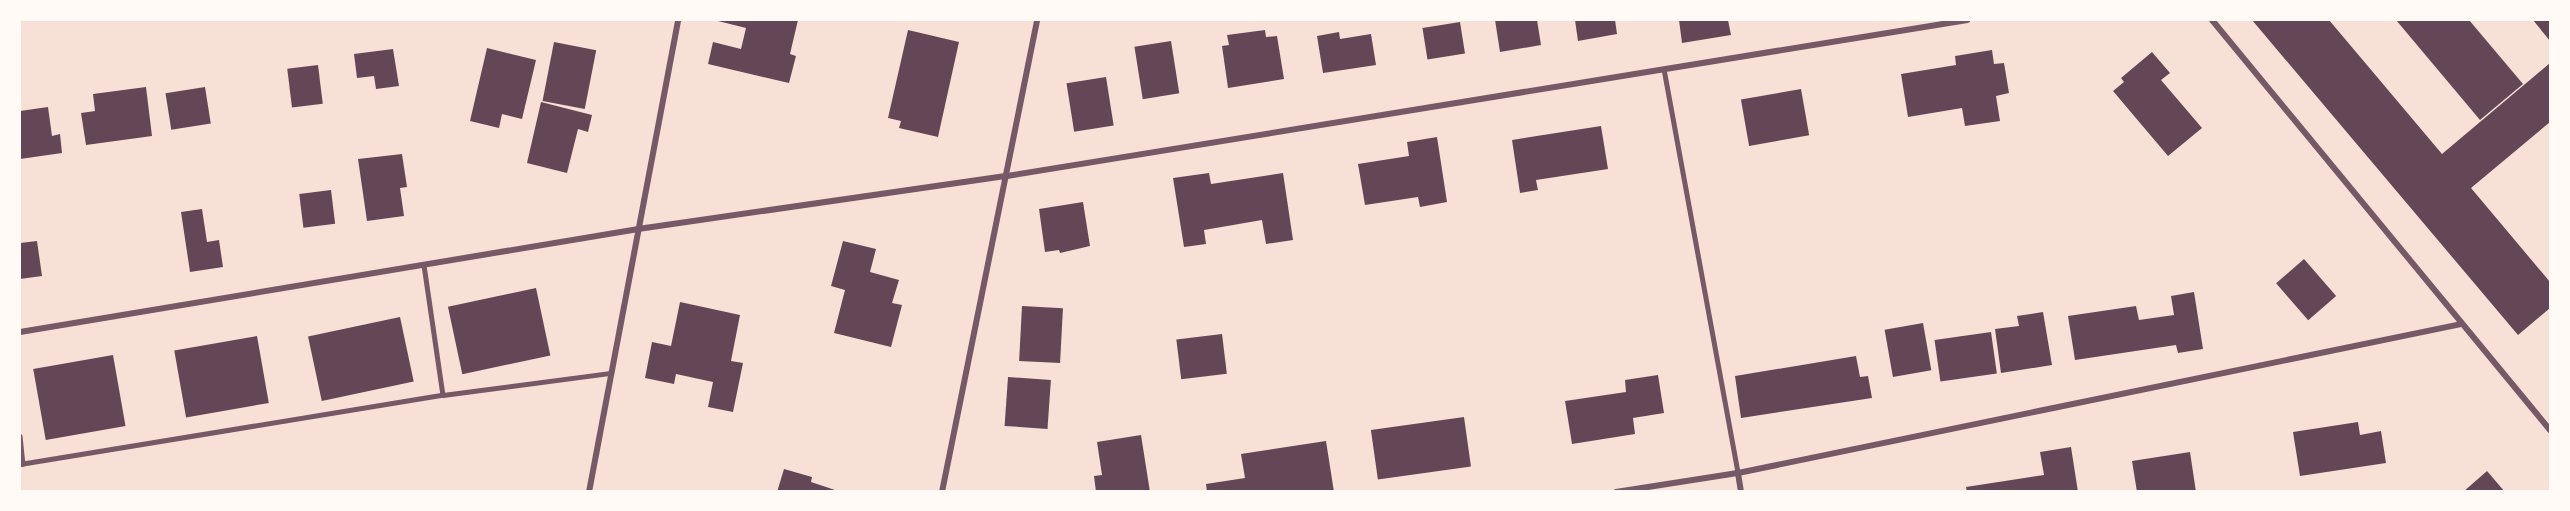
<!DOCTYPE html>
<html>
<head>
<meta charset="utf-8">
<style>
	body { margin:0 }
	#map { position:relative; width:2570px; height:511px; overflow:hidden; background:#f7e1d7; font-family:"Work Sans",sans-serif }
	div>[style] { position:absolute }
	.building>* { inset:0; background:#644757; transform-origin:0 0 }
	.service>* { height:4.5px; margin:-2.25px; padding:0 2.25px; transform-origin:2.25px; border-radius:2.25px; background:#755966 }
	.minor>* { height:6px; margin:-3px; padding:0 3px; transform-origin:3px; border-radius:3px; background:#755966 }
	span { translate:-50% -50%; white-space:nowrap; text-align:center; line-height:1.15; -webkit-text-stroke:4.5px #fffaf5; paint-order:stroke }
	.frame { position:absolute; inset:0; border:21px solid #fffaf5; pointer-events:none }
</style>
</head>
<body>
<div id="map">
	<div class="building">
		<i style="clip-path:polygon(714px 20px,798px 20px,790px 54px,796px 56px,789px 83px,708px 64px,713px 42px,741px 49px,746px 28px)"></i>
		<i style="clip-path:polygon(1495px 20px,1537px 20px,1541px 45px,1500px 52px)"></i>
		<i style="clip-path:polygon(1575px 20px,1615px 20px,1617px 34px,1578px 41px)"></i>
		<i style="clip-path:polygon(1679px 20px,1728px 20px,1731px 35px,1682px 43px)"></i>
		<i style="clip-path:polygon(2252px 20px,2329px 20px,2442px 154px,2550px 63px,2550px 122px,2471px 188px,2550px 282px,2550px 308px,2518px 335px)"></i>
		<i style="clip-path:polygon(2396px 20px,2469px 20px,2523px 84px,2480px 120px)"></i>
		<i style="clip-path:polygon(2533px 20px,2550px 20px,2550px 41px)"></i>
		<i style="left:1460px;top:22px;width:32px;height:38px;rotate:81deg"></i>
		<i style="clip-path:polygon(908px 30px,959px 42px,938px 137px,899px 128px,901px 121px,888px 118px)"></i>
		<i style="clip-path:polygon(1265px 30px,1266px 37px,1277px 36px,1284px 79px,1228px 88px,1222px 46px,1229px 45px,1227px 35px)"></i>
		<i style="clip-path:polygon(1339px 32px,1340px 39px,1371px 34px,1376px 65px,1323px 73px,1317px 36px)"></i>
		<i style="left:1171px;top:41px;width:53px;height:37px;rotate:81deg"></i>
		<i style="left:554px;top:42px;width:43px;height:60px;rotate:11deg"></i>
		<i style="clip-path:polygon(487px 48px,536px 60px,522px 119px,502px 114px,499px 128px,470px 121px)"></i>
		<i style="clip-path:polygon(393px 49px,399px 86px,376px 89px,374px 76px,357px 78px,354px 54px)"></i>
		<i style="clip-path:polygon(1992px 50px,1994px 64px,2004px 63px,2009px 93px,1996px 96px,2000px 121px,1965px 126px,1962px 108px,1908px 117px,1901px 74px,1956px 65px,1955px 56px)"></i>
		<i style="clip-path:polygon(2152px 52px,2170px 73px,2161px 80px,2202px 128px,2168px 156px,2113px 91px,2124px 82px,2121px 78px)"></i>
		<i style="left:318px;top:65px;width:39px;height:31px;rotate:83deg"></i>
		<i style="left:1106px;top:77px;width:49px;height:40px;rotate:81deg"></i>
		<i style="clip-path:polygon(146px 87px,152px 136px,86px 145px,81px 113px,95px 111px,93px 94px)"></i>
		<i style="left:205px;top:87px;width:37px;height:40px;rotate:81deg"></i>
		<i style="left:1801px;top:89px;width:47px;height:61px;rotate:80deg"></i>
		<i style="clip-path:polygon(541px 102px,592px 115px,588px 132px,578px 129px,567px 173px,527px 163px)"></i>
		<i style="clip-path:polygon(48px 107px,52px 136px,60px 134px,62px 153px,20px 159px,20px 111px)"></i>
		<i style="clip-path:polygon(1601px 126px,1608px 169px,1536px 180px,1538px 190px,1520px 193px,1512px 140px)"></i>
		<i style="clip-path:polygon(1437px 137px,1447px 202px,1420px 207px,1418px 197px,1365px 205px,1358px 164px,1409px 156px,1407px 142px)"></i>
		<i style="clip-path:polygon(402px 154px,407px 187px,400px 188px,404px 216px,367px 221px,358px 159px)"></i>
		<i style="clip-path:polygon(1209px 173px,1211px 184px,1283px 173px,1293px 240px,1266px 244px,1262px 220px,1204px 230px,1206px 244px,1184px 247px,1173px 178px)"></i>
		<i style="left:331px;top:190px;width:34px;height:32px;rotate:83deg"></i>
		<i style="clip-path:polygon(1083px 202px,1090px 246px,1060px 253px,1059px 250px,1045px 252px,1039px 209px)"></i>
		<i style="clip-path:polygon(202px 209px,207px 242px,219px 240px,223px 267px,190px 272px,181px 212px)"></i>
		<i style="clip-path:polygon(37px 241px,42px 276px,20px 279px,20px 243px)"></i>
		<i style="clip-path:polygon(843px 241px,876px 249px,870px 272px,899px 280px,892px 303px,902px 305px,891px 347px,834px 333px,845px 290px,831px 286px)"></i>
		<i style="left:2304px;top:259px;width:49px;height:37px;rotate:49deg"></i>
		<i style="left:536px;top:288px;width:69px;height:90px;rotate:78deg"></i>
		<i style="clip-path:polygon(2194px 292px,2203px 349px,2178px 353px,2176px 345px,2075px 360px,2068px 316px,2136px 306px,2139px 320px,2174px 315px,2171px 296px)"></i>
		<i style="clip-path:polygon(680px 302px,740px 315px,731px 361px,743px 363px,733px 412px,708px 407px,713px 382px,676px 374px,674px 384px,645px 378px,652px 342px,671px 346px)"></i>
		<i style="left:1022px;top:306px;width:41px;height:55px;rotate:3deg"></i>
		<i style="clip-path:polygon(2043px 312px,2052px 365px,2001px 373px,1995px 329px,2019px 326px,2017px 316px)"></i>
		<i style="left:400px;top:317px;width:66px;height:94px;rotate:78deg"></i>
		<i style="left:1923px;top:323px;width:48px;height:39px;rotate:80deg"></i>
		<i style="left:1991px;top:332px;width:42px;height:57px;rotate:82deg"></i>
		<i style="left:1222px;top:334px;width:40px;height:46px;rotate:83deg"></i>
		<i style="left:257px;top:336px;width:68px;height:84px;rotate:80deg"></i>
		<i style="left:113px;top:355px;width:72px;height:81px;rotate:80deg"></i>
		<i style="clip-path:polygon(1856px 356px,1860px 377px,1868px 376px,1872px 398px,1741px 418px,1735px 376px)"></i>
		<i style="clip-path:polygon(1658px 375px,1664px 413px,1633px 418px,1635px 434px,1572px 444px,1565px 401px,1626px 392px,1625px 380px)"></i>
		<i style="left:1008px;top:377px;width:43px;height:49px;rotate:4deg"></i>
		<i style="left:1464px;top:417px;width:50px;height:94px;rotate:82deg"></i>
		<i style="clip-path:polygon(2358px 422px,2360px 435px,2381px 431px,2386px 463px,2300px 476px,2293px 432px)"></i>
		<i style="clip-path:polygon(1141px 435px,1150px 492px,1096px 492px,1094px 476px,1102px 475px,1097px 442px)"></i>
		<i style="clip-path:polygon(1326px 441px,1334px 492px,1207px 492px,1206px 484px,1245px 478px,1241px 454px)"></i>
		<i style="clip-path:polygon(2071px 447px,2078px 492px,1967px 492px,1966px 487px,2044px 475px,2040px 452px)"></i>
		<i style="clip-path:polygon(2190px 452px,2196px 492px,2137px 492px,2132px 461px)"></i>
		<i style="clip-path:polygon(784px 469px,812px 477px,811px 482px,841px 492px,777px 492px)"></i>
		<i style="clip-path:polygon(2487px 471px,2505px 492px,2463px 492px)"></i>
	</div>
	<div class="service">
		<i style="left:1664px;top:69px;width:411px;rotate:79.6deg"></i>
		<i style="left:424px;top:265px;width:131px;rotate:81.7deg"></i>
		<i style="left:20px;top:436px;width:28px;rotate:84deg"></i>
		<i style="left:20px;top:464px;width:429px;rotate:-9.3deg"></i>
		<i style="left:443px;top:395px;width:169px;rotate:-7.5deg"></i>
	</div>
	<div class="minor">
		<i style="left:2212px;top:20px;width:531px;rotate:50.5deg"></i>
		<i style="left:20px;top:332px;width:627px;rotate:-9.46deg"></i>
		<i style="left:638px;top:229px;width:373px;rotate:-8.2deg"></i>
		<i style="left:1007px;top:176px;width:973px;rotate:-9.23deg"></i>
		<i style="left:1738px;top:473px;width:19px;rotate:81deg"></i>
		<i style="left:589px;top:492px;width:480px;rotate:-79.3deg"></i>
		<i style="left:942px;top:492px;width:481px;rotate:-78.6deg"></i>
		<i style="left:1616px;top:492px;width:123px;rotate:-8.9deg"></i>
		<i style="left:1738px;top:473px;width:738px;rotate:-11.64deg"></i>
	</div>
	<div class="frame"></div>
</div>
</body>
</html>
